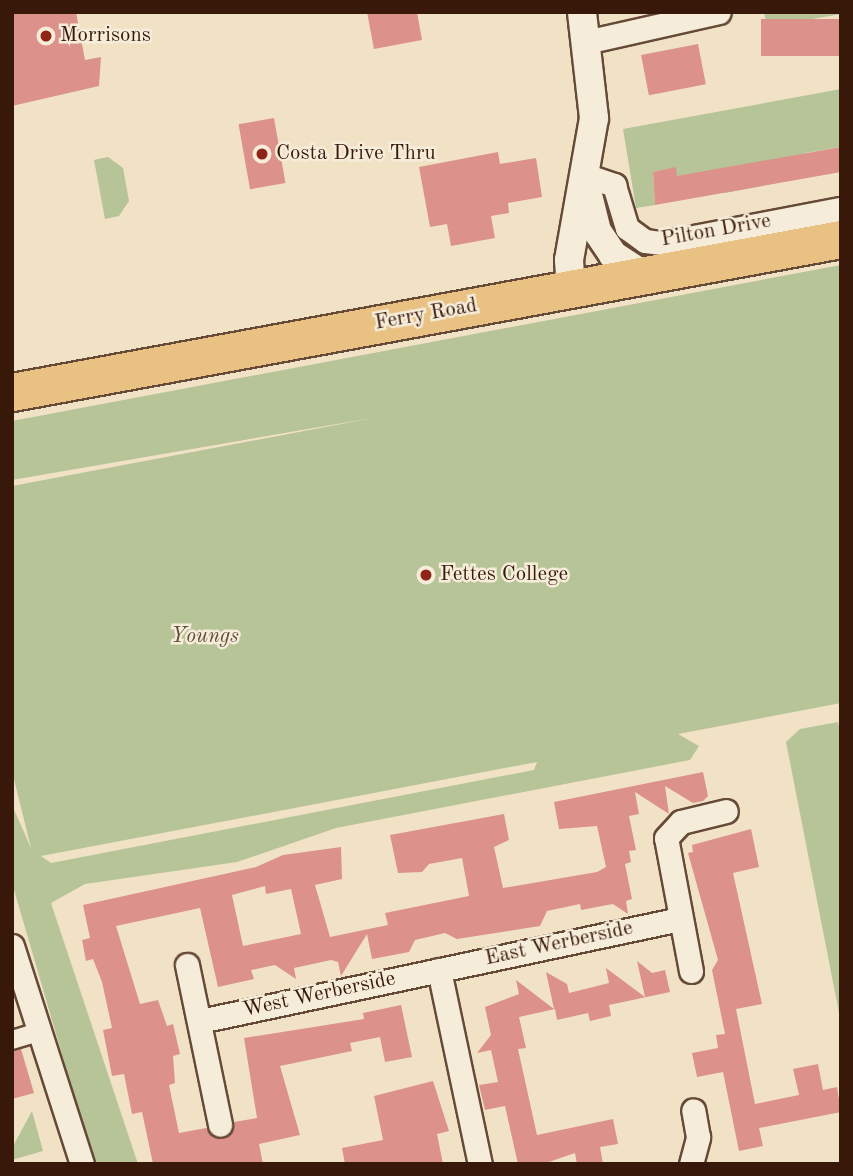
<!DOCTYPE html>
<html>
<head>
<meta charset="utf-8">
<style>
	body { margin:0 }
	#map { position:relative; width:853px; height:1176px; overflow:hidden; background:#f1e2c6; font-family:"Old Standard TT",serif }
	div>[style] { position:absolute }
	.green>* { inset:0; background:#b6c498 }
	.building>* { inset:0; background:#dc928a; transform-origin:0 0 }
	.roads { filter:drop-shadow(2px 0 #664a38) drop-shadow(-2px 0 #664a38) drop-shadow(0 2px #664a38) drop-shadow(0 -2px #664a38) }
	.pedestrian>* { height:18px; margin:-9px; padding:0 9px; transform-origin:9px; border-radius:9px; background:#f6ecda }
	.minor>* { height:23px; margin:-11.5px; padding:0 11.5px; transform-origin:11.5px; border-radius:11.5px; background:#f6ecda }
	.tertiary>* { height:28px; margin:-14px; padding:0 14px; transform-origin:14px; border-radius:14px; background:#f6ecda }
	.primary>* { height:37px; margin:-18.5px; padding:0 18.5px; transform-origin:18.5px; border-radius:18.5px; background:#e8c183 }
	.dots>* { width:19px; height:19px; translate:-50% -50%; box-sizing:border-box; border:4px solid #f6ecda; border-radius:50% }
	span { translate:-50% -50%; white-space:nowrap; text-align:center; line-height:1.15; -webkit-text-stroke:5px #f6ecda; paint-order:stroke }
	.poi-label { font-size:21px; color:#381809 }
	.left { translate:0 -50%; text-align:left }
	.street-label { font-size:21px; color:#381809 }
	.park-label { font-size:21px; color:#5e4c34; font-style:italic }
	.frame { position:absolute; inset:0; border:14px solid #381809; pointer-events:none }
</style>
</head>
<body>
<div id="map">
	<div class="green">
		<i style="clip-path:polygon(764px 12px,841px 12px,841px 14px,767px 27px)"></i>
		<i style="clip-path:polygon(841px 89px,841px 147px,805px 153px,808px 177px,725px 193px,722px 177px,677px 176px,675px 168px,653px 172px,655px 205px,636px 208px,623px 129px)"></i>
		<i style="clip-path:polygon(108px 157px,123px 168px,129px 201px,119px 216px,105px 219px,94px 160px)"></i>
		<i style="clip-path:polygon(evenodd,841px 265px,841px 703px,678px 734px,699px 746px,690px 760px,336px 828px,237px 862px,85px 884px,51px 903px,138px 1164px,94px 1164px,12px 883px,12px 805px,31px 848px,12px 771px,12px 486px,378px 417px,12px 480px,12px 421px,841px 265px,537px 762px,534px 770px,51px 863px,41px 856px,537px 762px)"></i>
		<i style="clip-path:polygon(838px 722px,841px 737px,841px 1023px,786px 742px,800px 729px)"></i>
		<i style="clip-path:polygon(32px 1111px,43px 1151px,12px 1160px,12px 1148px)"></i>
	</div>
	<div class="building">
		<i style="clip-path:polygon(12px 12px,76px 12px,85px 60px,101px 57px,99px 86px,12px 106px)"></i>
		<i style="clip-path:polygon(367px 12px,417px 12px,422px 40px,374px 49px)"></i>
		<i style="left:841px;top:19px;width:37px;height:80px;rotate:90deg"></i>
		<i style="left:698px;top:44px;width:41px;height:58px;rotate:79deg"></i>
		<i style="left:274px;top:118px;width:66px;height:36px;rotate:80deg"></i>
		<i style="clip-path:polygon(841px 147px,841px 172px,655px 205px,653px 172px,676px 167px,677px 176px)"></i>
		<i style="clip-path:polygon(498px 152px,500px 164px,536px 158px,542px 197px,508px 203px,509px 213px,491px 216px,495px 238px,451px 246px,447px 224px,430px 227px,419px 167px)"></i>
		<i style="clip-path:polygon(evenodd,703px 772px,708px 796px,703px 801px,693px 803px,665px 786px,669px 814px,635px 792px,639px 814px,629px 816px,636px 850px,629px 851px,631px 862px,625px 864px,632px 899px,626px 901px,628px 914px,613px 904px,581px 910px,580px 904px,547px 911px,540px 926px,457px 939px,445px 933px,415px 940px,409px 952px,372px 959px,367px 934px,341px 976px,338px 962px,331px 960px,294px 968px,296px 979px,275px 965px,251px 970px,254px 979px,218px 987px,200px 908px,116px 926px,140px 1004px,158px 1000px,167px 1026px,173px 1024px,180px 1054px,173px 1056px,175px 1083px,169px 1085px,179px 1133px,206px 1128px,222px 1139px,234px 1122px,257px 1118px,244px 1038px,364px 1019px,363px 1013px,401px 1005px,412px 1057px,385px 1062px,380px 1037px,350px 1043px,352px 1051px,280px 1066px,300px 1135px,259px 1144px,263px 1164px,153px 1164px,142px 1112px,132px 1114px,124px 1074px,112px 1076px,103px 1030px,112px 1028px,102px 982px,93px 959px,86px 961px,82px 940px,90px 938px,83px 905px,256px 867px,283px 855px,341px 847px,342px 879px,315px 885px,330px 937px,388px 925px,385px 913px,469px 896px,462px 858px,429px 864px,422px 872px,398px 873px,390px 835px,504px 814px,509px 840px,494px 847px,503px 888px,597px 872px,606px 867px,597px 826px,559px 829px,554px 802px,703px 772px,265px 886px,266px 894px,291px 889px,301px 934px,243px 946px,232px 895px,265px 886px)"></i>
		<i style="clip-path:polygon(751px 829px,759px 867px,733px 873px,762px 1004px,736px 1009px,755px 1104px,799px 1095px,793px 1069px,818px 1064px,823px 1090px,837px 1087px,841px 1112px,759px 1128px,763px 1146px,739px 1151px,723px 1072px,697px 1077px,692px 1053px,718px 1048px,716px 1035px,725px 1034px,712px 970px,718px 960px,688px 853px,693px 852px,692px 845px)"></i>
		<i style="clip-path:polygon(637px 961px,652px 973px,665px 970px,670px 992px,609px 1005px,611px 1016px,590px 1021px,588px 1013px,557px 1020px,555px 1009px,519px 1017px,526px 1048px,518px 1049px,537px 1135px,613px 1119px,618px 1144px,600px 1147px,603px 1164px,577px 1164px,575px 1153px,543px 1164px,518px 1164px,505px 1106px,485px 1110px,479px 1085px,498px 1082px,491px 1050px,477px 1053px,491px 1035px,485px 1007px,519px 994px,516px 980px,554px 1009px,546px 972px,567px 984px,569px 993px,609px 983px,606px 968px,645px 997px)"></i>
		<i style="clip-path:polygon(21px 1049px,34px 1093px,12px 1099px,12px 1051px)"></i>
		<i style="clip-path:polygon(433px 1081px,449px 1131px,437px 1134px,443px 1164px,345px 1164px,342px 1148px,383px 1140px,374px 1096px)"></i>
	</div>
	<div class="roads">
		<div class="pedestrian">
			<i style="left:12px;top:1040px;width:28px;rotate:-17deg"></i>
		</div>
		<div class="minor">
			<i style="left:586px;top:42px;width:136px;rotate:-12.7deg"></i>
			<i style="left:588px;top:176px;width:28px;rotate:19deg"></i>
			<i style="left:614px;top:185px;width:45px;rotate:73.2deg"></i>
			<i style="left:627px;top:228px;width:22px;rotate:36deg"></i>
			<i style="left:645px;top:241px;width:17px;rotate:7deg"></i>
			<i style="left:662px;top:243px;width:182px;rotate:-10.8deg"></i>
			<i style="left:12px;top:946px;width:229px;rotate:72.2deg"></i>
			<i style="left:187px;top:965px;width:163px;rotate:78.3deg"></i>
			<i style="left:439px;top:970px;width:198px;rotate:78.1deg"></i>
			<i style="left:691px;top:971px;width:135px;rotate:-100.6deg"></i>
			<i style="left:666px;top:838px;width:22px;rotate:-47deg"></i>
			<i style="left:681px;top:822px;width:46px;rotate:-13.7deg"></i>
			<i style="left:200px;top:1021px;width:491px;rotate:-12deg"></i>
			<i style="left:691px;top:1164px;width:28px;rotate:-75deg"></i>
			<i style="left:698px;top:1137px;width:27px;rotate:-100deg"></i>
		</div>
		<div class="tertiary">
			<i style="left:588px;top:195px;width:37px;rotate:76deg"></i>
			<i style="left:597px;top:231px;width:29px;rotate:56deg"></i>
			<i style="left:613px;top:255px;width:37px;rotate:33deg"></i>
			<i style="left:571px;top:289px;width:29px;rotate:-94deg"></i>
			<i style="left:569px;top:260px;width:144px;rotate:-80deg"></i>
			<i style="left:594px;top:118px;width:107px;rotate:-96.5deg"></i>
		</div>
		<div class="primary">
			<i style="left:12px;top:392px;width:843px;rotate:-10.46deg"></i>
		</div>
	</div>
	<div class="dots">
		<i style="left:46px;top:36px;background:#8f2418"></i>
		<i style="left:262px;top:154px;background:#8f2418"></i>
		<i style="left:426px;top:575px;background:#8f2418"></i>
	</div>
	<div class="poi-label">
		<span class="left" style="left:60px;top:36px">Morrisons</span>
		<span class="left" style="left:276px;top:154px">Costa Drive Thru</span>
		<span class="left" style="left:440px;top:575px">Fettes College</span>
	</div>
	<div class="street-label">
		<span style="left:716px;top:231px;rotate:-10deg">Pilton Drive</span>
		<span style="left:426px;top:315px;rotate:-10deg">Ferry Road</span>
		<span style="left:559px;top:944px;rotate:-12deg">East Werberside</span>
		<span style="left:319px;top:995px;rotate:-12deg">West Werberside</span>
	</div>
	<div class="park-label">
		<span style="left:205px;top:637px">Youngs</span>
	</div>
	<div class="frame"></div>
</div>
</body>
</html>
